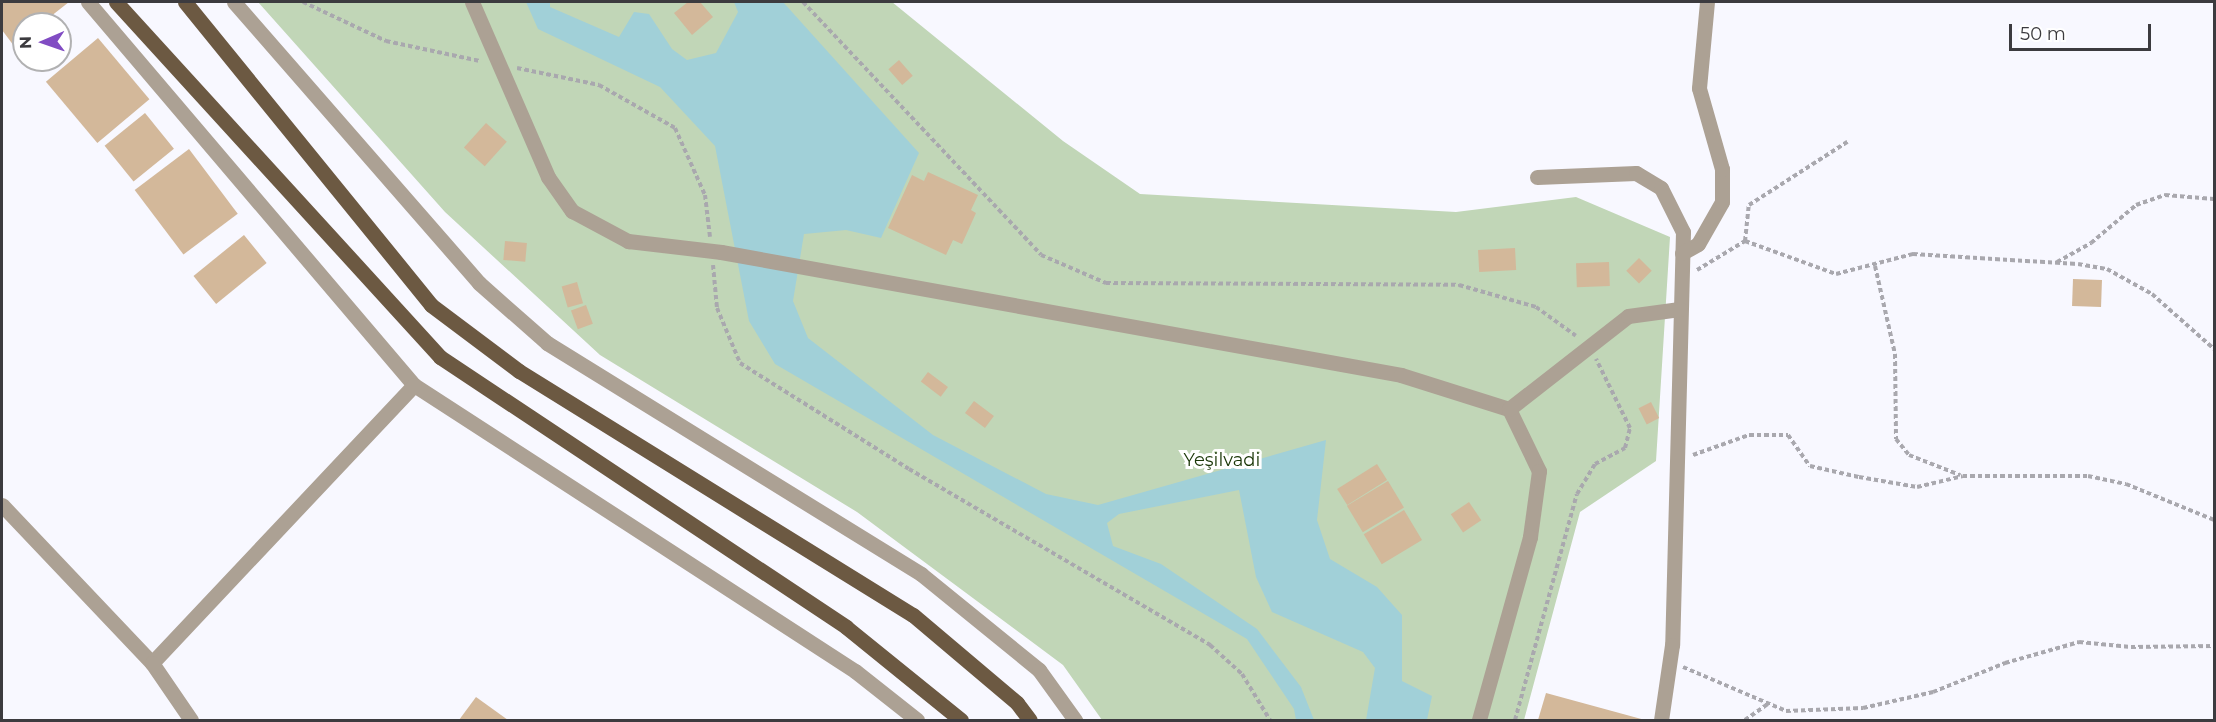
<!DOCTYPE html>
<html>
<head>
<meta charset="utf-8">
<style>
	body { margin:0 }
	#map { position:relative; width:2216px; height:722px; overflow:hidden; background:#f8f8ff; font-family:Montserrat,sans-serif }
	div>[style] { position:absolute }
	.green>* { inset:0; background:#c1d6b7 }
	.water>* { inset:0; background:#a1d0d8 }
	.building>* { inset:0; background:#d3b89a; transform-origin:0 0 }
	.path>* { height:4px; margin-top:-2px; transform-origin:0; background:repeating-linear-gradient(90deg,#a9a8ae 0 4.5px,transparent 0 7.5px) }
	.minor>* { height:15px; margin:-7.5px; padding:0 7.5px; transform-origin:7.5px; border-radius:7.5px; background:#aca194 }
	.major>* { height:15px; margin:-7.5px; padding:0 7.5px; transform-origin:7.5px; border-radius:7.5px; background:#6c5942 }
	span { translate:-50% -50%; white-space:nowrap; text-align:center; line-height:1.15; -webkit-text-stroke:6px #fff; paint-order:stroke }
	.park-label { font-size:18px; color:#183505 }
	.frame { position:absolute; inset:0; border:3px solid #3c3b3f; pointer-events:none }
	.north { position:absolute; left:12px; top:12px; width:60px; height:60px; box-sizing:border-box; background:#fff; border:2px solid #b1b1b2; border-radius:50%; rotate:268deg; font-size:16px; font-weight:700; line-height:24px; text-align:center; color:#3c3b3f }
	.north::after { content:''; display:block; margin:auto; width:21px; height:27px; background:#814cc3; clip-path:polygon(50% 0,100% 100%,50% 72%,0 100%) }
	.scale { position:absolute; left:2009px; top:24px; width:142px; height:27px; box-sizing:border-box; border:3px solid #3c3b3f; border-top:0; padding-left:8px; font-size:18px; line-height:21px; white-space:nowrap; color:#3c3b3f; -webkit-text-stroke:4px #fff; paint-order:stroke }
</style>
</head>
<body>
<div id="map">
	<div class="green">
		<i style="clip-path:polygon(258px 2px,892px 2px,1063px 141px,1140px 194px,1456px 212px,1576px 197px,1670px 237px,1656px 461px,1580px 512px,1524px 720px,1102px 720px,1063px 665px,857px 512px,600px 355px,445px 212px)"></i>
	</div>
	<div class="water">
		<i style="clip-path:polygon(526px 2px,550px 2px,550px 7px,619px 37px,634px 12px,649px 14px,672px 49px,687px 60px,716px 53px,738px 12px,734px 2px,783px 2px,919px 153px,881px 238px,846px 230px,804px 234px,793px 301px,808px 338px,933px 435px,1046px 494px,1098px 505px,1326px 440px,1317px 520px,1330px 559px,1377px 587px,1402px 615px,1402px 681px,1432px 696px,1427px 720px,1366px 720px,1375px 668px,1363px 652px,1272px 612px,1256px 577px,1239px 490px,1119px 514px,1107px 523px,1113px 546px,1161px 564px,1257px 629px,1301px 687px,1314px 720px,1296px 720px,1294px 709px,1247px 639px,775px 364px,749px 321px,715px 146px,660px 87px,538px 29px)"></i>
	</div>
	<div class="building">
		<i style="clip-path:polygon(2px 2px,69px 2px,41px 24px,24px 24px,24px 38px,14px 46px,2px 30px)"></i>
		<i style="clip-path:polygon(688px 2px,700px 2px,713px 17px,692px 35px,674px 13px)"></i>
		<i style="left:98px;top:38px;width:80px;height:68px;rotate:50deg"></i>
		<i style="left:899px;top:60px;width:21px;height:14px;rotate:49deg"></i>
		<i style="left:145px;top:113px;width:46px;height:52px;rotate:51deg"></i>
		<i style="left:486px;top:123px;width:28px;height:33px;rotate:42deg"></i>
		<i style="left:189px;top:149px;width:81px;height:68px;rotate:53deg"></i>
		<i style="clip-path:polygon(928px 172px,978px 195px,971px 210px,976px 213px,962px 244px,953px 240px,946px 255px,888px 228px,912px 175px,924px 181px)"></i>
		<i style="left:244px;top:235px;width:36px;height:65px;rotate:51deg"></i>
		<i style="left:505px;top:241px;width:22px;height:19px;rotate:5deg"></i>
		<i style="left:1515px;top:248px;width:22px;height:37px;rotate:87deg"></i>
		<i style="left:1639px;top:258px;width:18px;height:18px;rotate:45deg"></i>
		<i style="left:1609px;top:262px;width:24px;height:33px;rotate:88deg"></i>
		<i style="left:2073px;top:279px;width:29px;height:27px;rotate:2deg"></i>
		<i style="left:577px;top:282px;width:22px;height:16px;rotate:74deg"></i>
		<i style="left:586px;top:305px;width:20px;height:16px;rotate:70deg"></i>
		<i style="left:928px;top:372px;width:25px;height:12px;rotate:37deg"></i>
		<i style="left:974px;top:401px;width:25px;height:15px;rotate:37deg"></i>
		<i style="left:1651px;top:402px;width:18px;height:14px;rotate:63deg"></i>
		<i style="left:1377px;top:464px;width:19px;height:47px;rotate:58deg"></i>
		<i style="left:1388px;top:481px;width:31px;height:48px;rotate:59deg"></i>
		<i style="left:1469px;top:502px;width:22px;height:22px;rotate:56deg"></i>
		<i style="left:1404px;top:510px;width:35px;height:47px;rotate:59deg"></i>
		<i style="clip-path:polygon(1546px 693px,1645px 720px,1538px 720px)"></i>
		<i style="clip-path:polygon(476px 697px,508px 720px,459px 720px)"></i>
	</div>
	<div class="path">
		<i style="left:303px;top:2px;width:92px;rotate:25.2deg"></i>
		<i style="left:386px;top:41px;width:96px;rotate:12deg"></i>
		<i style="left:803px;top:2px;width:347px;rotate:46.7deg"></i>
		<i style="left:1041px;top:255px;width:71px;rotate:23.3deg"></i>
		<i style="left:1106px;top:283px;width:353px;rotate:0.3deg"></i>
		<i style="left:1459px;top:285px;width:80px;rotate:15.9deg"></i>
		<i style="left:1536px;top:307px;width:49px;rotate:35.9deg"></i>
		<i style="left:517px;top:68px;width:84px;rotate:11.7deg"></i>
		<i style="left:599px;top:85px;width:87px;rotate:29.5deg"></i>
		<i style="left:675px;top:128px;width:73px;rotate:65.9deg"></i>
		<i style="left:705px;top:195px;width:42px;rotate:83.2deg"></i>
		<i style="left:1745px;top:241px;width:36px;rotate:-84deg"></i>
		<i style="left:1749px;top:205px;width:117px;rotate:-32.7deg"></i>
		<i style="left:2057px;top:262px;width:39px;rotate:-29deg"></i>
		<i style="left:2091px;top:243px;width:59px;rotate:-40.2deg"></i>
		<i style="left:2136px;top:205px;width:31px;rotate:-19deg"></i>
		<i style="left:2165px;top:195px;width:49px;rotate:4.7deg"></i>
		<i style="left:713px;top:265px;width:43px;rotate:84.7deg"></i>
		<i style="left:717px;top:308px;width:60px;rotate:67.3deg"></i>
		<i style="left:740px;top:363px;width:199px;rotate:32.1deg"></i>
		<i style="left:909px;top:469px;width:349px;rotate:30.3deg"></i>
		<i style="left:1210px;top:645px;width:43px;rotate:42.2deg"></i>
		<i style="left:1242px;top:674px;width:54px;rotate:58.7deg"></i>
		<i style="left:1875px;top:266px;width:90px;rotate:77.2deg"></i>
		<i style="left:1895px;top:354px;width:85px;rotate:89.3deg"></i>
		<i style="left:1896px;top:439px;width:21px;rotate:51deg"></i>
		<i style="left:1909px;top:455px;width:55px;rotate:21.4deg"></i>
		<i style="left:1697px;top:270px;width:56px;rotate:-31.1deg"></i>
		<i style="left:1745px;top:241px;width:97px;rotate:19.9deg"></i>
		<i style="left:1836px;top:274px;width:80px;rotate:-14.6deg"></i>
		<i style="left:1913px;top:254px;width:165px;rotate:3.5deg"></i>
		<i style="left:2078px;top:264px;width:29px;rotate:10deg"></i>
		<i style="left:2107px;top:269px;width:51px;rotate:29.1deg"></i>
		<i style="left:2152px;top:294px;width:83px;rotate:41.6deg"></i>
		<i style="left:1693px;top:455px;width:59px;rotate:-19.7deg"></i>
		<i style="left:1749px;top:435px;width:39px"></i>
		<i style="left:1788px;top:435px;width:38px;rotate:55deg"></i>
		<i style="left:1810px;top:466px;width:50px;rotate:12.7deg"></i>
		<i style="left:1859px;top:477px;width:59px;rotate:9.8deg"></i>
		<i style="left:1917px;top:487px;width:47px;rotate:-13.4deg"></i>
		<i style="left:1963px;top:476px;width:125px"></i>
		<i style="left:2088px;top:476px;width:39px;rotate:12deg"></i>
		<i style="left:2126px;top:484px;width:95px;rotate:22.2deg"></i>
		<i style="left:1683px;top:667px;width:112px;rotate:23.1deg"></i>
		<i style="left:1786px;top:711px;width:77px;rotate:-2.2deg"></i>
		<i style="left:1863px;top:708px;width:72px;rotate:-12.9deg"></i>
		<i style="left:1933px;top:692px;width:78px;rotate:-21.9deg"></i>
		<i style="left:2005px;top:663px;width:77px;rotate:-15.8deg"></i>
		<i style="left:2079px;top:642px;width:52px;rotate:5.5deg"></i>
		<i style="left:2131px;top:647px;width:83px;rotate:-0.7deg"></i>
		<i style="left:1515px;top:720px;width:234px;rotate:-74.7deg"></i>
		<i style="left:1577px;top:494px;width:35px;rotate:-59deg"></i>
		<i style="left:1595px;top:464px;width:34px;rotate:-28deg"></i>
		<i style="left:1625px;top:448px;width:21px;rotate:-76deg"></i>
		<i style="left:1630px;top:428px;width:77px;rotate:-116.2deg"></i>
		<i style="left:1745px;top:720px;width:28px;rotate:-35deg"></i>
	</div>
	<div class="minor">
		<i style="left:88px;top:2px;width:503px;rotate:49.6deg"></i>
		<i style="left:414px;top:385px;width:526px;rotate:32.96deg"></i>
		<i style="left:855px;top:671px;width:79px;rotate:38.3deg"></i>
		<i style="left:234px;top:2px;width:373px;rotate:48.9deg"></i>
		<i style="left:479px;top:283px;width:91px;rotate:41.4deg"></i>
		<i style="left:547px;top:343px;width:440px;rotate:31.7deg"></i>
		<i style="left:921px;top:574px;width:152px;rotate:39.1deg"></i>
		<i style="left:1039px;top:670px;width:62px;rotate:54.2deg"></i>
		<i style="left:472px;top:2px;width:191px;rotate:66.5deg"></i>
		<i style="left:548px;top:177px;width:42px;rotate:54.8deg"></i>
		<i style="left:572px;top:211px;width:64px;rotate:28.2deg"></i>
		<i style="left:628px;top:241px;width:94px;rotate:6.7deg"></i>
		<i style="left:721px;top:252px;width:691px;rotate:10.25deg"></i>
		<i style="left:1401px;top:375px;width:113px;rotate:17.5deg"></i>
		<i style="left:1509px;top:409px;width:69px;rotate:64.2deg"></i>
		<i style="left:1539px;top:471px;width:67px;rotate:97.8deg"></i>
		<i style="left:1530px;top:537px;width:190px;rotate:105.6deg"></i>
		<i style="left:1537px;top:177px;width:99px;rotate:-2.3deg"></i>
		<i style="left:1636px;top:173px;width:29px;rotate:31deg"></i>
		<i style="left:1661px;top:188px;width:49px;rotate:63.4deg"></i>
		<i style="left:1683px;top:232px;width:413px;rotate:91.5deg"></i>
		<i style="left:1672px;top:645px;width:76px;rotate:98.3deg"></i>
		<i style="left:1682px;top:253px;width:18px;rotate:-29deg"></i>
		<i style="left:1698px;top:244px;width:48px;rotate:-60.3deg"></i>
		<i style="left:1722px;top:202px;width:33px;rotate:-90deg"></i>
		<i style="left:1722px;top:169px;width:84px;rotate:-105.9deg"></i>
		<i style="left:1699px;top:88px;width:86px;rotate:-84.7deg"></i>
		<i style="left:1509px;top:409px;width:151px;rotate:-38deg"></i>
		<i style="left:1628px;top:316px;width:52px;rotate:-7.7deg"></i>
		<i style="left:2px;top:505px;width:218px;rotate:46.5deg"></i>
		<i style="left:152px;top:663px;width:382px;rotate:-46.7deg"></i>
		<i style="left:152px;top:663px;width:69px;rotate:55.6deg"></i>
	</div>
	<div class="major">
		<i style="left:116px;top:2px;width:481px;rotate:47.6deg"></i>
		<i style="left:440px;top:357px;width:488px;rotate:33.6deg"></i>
		<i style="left:846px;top:627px;width:148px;rotate:39deg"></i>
		<i style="left:185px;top:2px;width:390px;rotate:50.9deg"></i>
		<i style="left:431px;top:305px;width:110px;rotate:36.9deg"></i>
		<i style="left:519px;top:371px;width:463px;rotate:31.8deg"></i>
		<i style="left:913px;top:615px;width:136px;rotate:40.2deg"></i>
		<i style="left:1017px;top:703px;width:21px;rotate:53deg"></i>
	</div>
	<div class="park-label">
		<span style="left:1222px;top:460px">Yeşilvadi</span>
	</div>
	<div class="frame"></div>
	<div class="north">N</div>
	<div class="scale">50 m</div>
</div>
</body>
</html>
